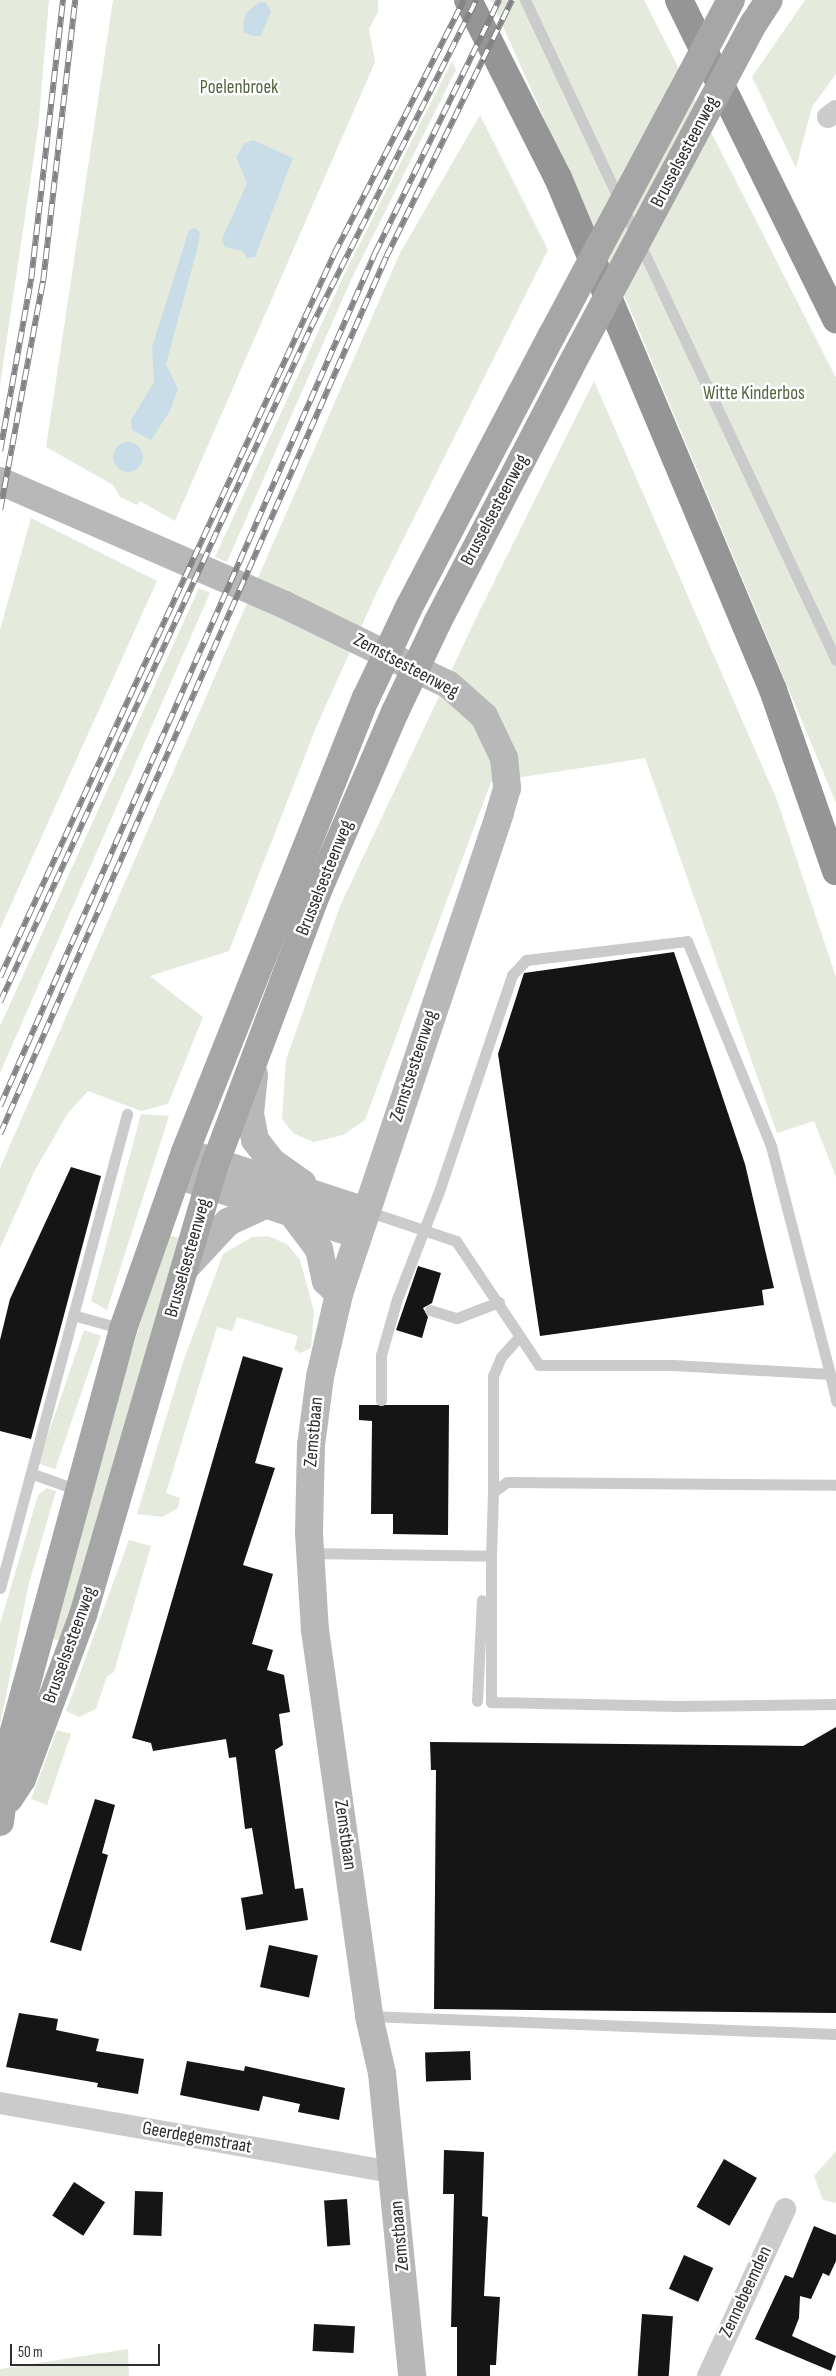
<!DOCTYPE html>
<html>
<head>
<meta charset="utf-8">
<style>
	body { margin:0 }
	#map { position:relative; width:836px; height:2376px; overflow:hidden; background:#fff; font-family:"Sofia Sans Condensed",sans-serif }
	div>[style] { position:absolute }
	.green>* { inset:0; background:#e4eadc; transform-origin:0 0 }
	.water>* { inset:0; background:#c9dde9 }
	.round { border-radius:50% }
	.building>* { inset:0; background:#151515; transform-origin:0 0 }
	.lane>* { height:11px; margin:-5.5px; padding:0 5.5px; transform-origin:5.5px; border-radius:5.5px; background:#cbcbcb }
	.street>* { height:22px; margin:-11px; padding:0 11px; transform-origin:11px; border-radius:11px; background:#cbcbcb }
	.secondary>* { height:28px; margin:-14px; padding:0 14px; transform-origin:14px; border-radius:14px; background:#b8b8b8 }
	.primary>* { height:28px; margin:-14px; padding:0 14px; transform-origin:14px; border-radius:14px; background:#a6a6a6 }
	.highway>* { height:28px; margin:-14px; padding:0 14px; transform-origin:14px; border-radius:14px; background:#959595 }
	.rail>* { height:5.5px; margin-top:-2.75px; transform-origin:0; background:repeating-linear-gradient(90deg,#fff 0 11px,#838383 0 22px); box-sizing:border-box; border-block:1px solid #838383 }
	.primary-bridge>* { height:28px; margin:-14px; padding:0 14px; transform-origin:14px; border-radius:14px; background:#a6a6a6 }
	span { translate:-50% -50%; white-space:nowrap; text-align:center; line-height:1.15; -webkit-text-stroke:5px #fff; paint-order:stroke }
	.park-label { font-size:19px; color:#51663e }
	.street-label { font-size:19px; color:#2e2e2e }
	.scale { position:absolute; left:10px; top:2344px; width:150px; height:22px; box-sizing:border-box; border:2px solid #2e2e2e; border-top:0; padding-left:6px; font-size:15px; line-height:18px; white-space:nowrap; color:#2e2e2e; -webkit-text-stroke:4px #fff; paint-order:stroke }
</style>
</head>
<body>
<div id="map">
	<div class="green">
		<i style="clip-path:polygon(0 0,49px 0,38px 129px,0 385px)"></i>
		<i style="clip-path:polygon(113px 0,378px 0,378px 12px,369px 29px,375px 62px,175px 521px,140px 501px,137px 505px,120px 497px,113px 485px,46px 447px)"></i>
		<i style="clip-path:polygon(491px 0,644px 0,836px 378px,836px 803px,630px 309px)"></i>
		<i style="clip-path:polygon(805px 0,836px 0,836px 74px,812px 107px,796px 168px,752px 77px)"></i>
		<i style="clip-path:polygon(452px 61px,456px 70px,351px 280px,227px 562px,215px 557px,344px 275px)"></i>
		<i style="clip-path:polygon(480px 115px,548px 250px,377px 592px,317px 725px,229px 951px,150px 976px,203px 1017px,168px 1104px,141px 1111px,88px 1091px,68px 1113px,34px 1172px,0 1248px,0 1168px,400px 253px)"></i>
		<i style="clip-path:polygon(594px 381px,777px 800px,836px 977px,836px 1177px,814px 1121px,777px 1133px,645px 758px,491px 782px,365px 1120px,343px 1135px,314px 1142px,294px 1134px,282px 1119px,286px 1060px,340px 906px,477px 616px)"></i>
		<i style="clip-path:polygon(31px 518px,157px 581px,0 929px,0 630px)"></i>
		<i style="clip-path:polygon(199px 588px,210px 593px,0 1073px,0 1026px)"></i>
		<i style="clip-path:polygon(141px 1114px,169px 1116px,107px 1310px,91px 1301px)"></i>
		<i style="clip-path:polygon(167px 1235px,180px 1238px,84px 1574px,59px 1640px,53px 1639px,83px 1512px)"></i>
		<i style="clip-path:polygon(268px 1236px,287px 1244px,300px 1260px,314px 1311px,311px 1348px,301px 1353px,294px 1350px,298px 1336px,237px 1317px,232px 1331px,217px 1327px,166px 1493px,180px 1498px,178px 1508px,162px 1517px,137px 1514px,183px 1362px,223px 1254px,252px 1237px)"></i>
		<i style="left:84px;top:1330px;width:18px;height:141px;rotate:19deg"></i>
		<i style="clip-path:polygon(47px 1488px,56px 1491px,29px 1583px,0 1725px,0 1624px,38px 1495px)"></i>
		<i style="clip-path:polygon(129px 1540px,151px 1546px,114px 1672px,107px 1676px,96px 1709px,79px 1717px,66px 1711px)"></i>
		<i style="clip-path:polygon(57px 1730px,71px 1734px,47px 1805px,31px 1799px)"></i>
		<i style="clip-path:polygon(836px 2151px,836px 2203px,823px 2200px,814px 2176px)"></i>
		<i style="clip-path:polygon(128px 2349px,129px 2376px,0 2376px,0 2369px)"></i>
	</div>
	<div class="water">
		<i style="clip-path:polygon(259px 2px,266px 3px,271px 11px,261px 36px,252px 36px,244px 32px,243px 25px,246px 13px)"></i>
		<i style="clip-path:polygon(253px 140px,293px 158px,255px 257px,247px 258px,243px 251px,225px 247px,222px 239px,247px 183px,236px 157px,244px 144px)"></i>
		<i style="clip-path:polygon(195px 228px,200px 233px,197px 250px,166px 364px,178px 389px,170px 411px,151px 440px,132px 430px,131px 420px,154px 382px,152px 347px,189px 230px)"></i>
		<i class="round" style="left:113px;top:442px;width:30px;height:30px"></i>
	</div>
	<div class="building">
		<i style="clip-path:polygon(674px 952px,745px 1164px,774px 1288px,762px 1290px,764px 1305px,540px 1336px,498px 1054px,524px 973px)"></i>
		<i style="clip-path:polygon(71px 1167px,101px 1176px,31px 1439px,0 1431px,0 1340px,10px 1299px)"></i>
		<i style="clip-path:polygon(418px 1266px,441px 1273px,432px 1303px,423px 1308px,428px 1317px,422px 1338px,396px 1330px)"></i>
		<i style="clip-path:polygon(243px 1356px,283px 1368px,255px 1463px,275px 1468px,243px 1565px,273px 1574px,252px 1644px,273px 1650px,267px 1670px,284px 1675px,290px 1712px,279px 1714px,283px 1745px,275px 1750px,295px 1889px,303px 1888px,308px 1920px,246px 1930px,241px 1898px,263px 1894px,252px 1828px,245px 1829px,236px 1757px,229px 1758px,226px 1739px,153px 1751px,151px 1743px,132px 1738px)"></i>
		<i style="clip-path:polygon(359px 1405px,449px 1405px,448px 1535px,393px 1534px,393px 1514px,371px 1514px,372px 1421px,359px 1420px)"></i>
		<i style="clip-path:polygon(836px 1727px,836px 2013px,434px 2009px,436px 1770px,431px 1770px,430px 1742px,803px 1746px)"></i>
		<i style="clip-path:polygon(95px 1799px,115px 1805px,102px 1853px,108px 1855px,81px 1951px,50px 1942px)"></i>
		<i style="left:269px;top:1945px;width:50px;height:43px;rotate:12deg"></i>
		<i style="clip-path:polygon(19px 2013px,58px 2019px,56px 2030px,99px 2039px,96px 2051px,144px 2059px,138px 2094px,97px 2087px,98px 2083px,6px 2067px)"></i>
		<i style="left:470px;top:2051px;width:29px;height:45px;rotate:88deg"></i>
		<i style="clip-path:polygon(187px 2061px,244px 2071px,245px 2066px,345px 2088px,339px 2120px,298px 2112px,300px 2104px,263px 2096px,259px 2111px,180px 2095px)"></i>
		<i style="clip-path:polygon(444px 2150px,484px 2152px,482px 2216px,488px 2217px,484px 2296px,500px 2297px,496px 2365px,490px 2365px,490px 2376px,457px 2376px,457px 2327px,451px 2327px,454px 2194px,443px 2194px)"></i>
		<i style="left:724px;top:2159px;width:38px;height:55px;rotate:30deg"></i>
		<i style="left:74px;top:2182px;width:37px;height:40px;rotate:33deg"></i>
		<i style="left:135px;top:2191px;width:28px;height:44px;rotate:2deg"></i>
		<i style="left:347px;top:2199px;width:46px;height:23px;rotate:86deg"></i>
		<i style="clip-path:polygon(814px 2226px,836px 2235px,836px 2261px,829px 2276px,823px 2273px,811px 2299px,800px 2296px,799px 2318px,792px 2336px,836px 2356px,831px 2371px,755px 2339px,785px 2275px,793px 2278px)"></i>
		<i style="left:684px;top:2255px;width:32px;height:37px;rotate:24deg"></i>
		<i style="left:642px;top:2314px;width:31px;height:62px;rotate:4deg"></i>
		<i style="left:314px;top:2324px;width:41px;height:27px;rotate:3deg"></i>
	</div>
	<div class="lane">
		<i style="left:525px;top:0;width:730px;rotate:64.77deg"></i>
		<i style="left:367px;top:1211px;width:94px;rotate:18.6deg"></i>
		<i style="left:456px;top:1241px;width:149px;rotate:56.2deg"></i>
		<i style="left:539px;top:1365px;width:134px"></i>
		<i style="left:673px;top:1365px;width:157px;rotate:3.3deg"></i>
		<i style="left:830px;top:1374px;width:28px;rotate:77deg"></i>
		<i style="left:430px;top:1310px;width:28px;rotate:17deg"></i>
		<i style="left:457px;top:1318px;width:45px;rotate:-20.9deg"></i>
		<i style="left:73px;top:1315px;width:52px;rotate:15.6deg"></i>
		<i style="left:381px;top:1400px;width:45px;rotate:-90deg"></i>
		<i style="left:381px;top:1355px;width:58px;rotate:-74.1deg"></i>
		<i style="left:397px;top:1299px;width:113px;rotate:-68.7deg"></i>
		<i style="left:438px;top:1194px;width:231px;rotate:-71.3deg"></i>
		<i style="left:512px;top:975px;width:21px;rotate:-47deg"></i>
		<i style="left:526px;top:960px;width:162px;rotate:-6.7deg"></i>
		<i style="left:687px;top:941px;width:222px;rotate:67.7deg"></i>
		<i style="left:771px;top:1146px;width:236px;rotate:75.5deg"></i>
		<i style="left:33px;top:1474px;width:48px;rotate:19.6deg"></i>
		<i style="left:493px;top:1492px;width:116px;rotate:-90deg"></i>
		<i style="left:493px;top:1376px;width:21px;rotate:-67deg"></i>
		<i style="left:501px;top:1357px;width:28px;rotate:-48deg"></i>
		<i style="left:309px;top:1553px;width:182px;rotate:0.9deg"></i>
		<i style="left:491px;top:1556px;width:64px;rotate:-88.2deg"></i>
		<i style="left:493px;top:1492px;width:17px;rotate:-36deg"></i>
		<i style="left:507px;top:1482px;width:329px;rotate:0.5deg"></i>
		<i style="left:491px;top:1556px;width:146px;rotate:90deg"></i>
		<i style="left:491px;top:1702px;width:187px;rotate:1.2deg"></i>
		<i style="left:678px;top:1706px;width:158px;rotate:-0.7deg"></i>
		<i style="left:0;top:1588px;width:491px;rotate:-75deg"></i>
		<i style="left:477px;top:1701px;width:101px;rotate:-87.2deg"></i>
		<i style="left:369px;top:2016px;width:467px;rotate:2.2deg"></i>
	</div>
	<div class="street">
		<i style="left:828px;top:117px;width:10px;rotate:-37deg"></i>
		<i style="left:0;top:2103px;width:401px;rotate:10deg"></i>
		<i style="left:708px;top:2376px;width:184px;rotate:-65.2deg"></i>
	</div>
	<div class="secondary">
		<i style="left:0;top:481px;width:311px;rotate:23.5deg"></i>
		<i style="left:285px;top:605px;width:182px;rotate:26deg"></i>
		<i style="left:449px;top:685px;width:47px;rotate:41.5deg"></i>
		<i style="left:484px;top:716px;width:47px;rotate:64.5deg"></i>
		<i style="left:504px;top:758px;width:30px;rotate:84deg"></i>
		<i style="left:507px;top:788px;width:26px;rotate:106deg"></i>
		<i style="left:500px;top:813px;width:507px;rotate:108.51deg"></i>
		<i style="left:339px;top:1294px;width:85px;rotate:102.9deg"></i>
		<i style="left:320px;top:1377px;width:69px;rotate:97.5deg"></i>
		<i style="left:311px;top:1445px;width:88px;rotate:91.3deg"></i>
		<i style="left:309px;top:1533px;width:97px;rotate:86.5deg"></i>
		<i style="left:315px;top:1630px;width:390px;rotate:82deg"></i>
		<i style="left:369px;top:2016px;width:58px;rotate:77.2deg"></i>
		<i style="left:382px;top:2073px;width:304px;rotate:84.3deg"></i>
		<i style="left:254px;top:1074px;width:40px;rotate:95.7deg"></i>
		<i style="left:250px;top:1114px;width:26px;rotate:79deg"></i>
		<i style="left:255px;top:1140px;width:28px;rotate:52deg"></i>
		<i style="left:272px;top:1162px;width:37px;rotate:35deg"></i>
		<i style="left:185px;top:1152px;width:190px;rotate:18.1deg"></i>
		<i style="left:177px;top:1175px;width:191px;rotate:18.3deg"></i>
		<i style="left:291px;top:1212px;width:46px;rotate:52.9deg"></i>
		<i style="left:319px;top:1249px;width:33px;rotate:78deg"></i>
		<i style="left:326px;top:1281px;width:18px;rotate:45deg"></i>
		<i style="left:186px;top:1267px;width:62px;rotate:-47deg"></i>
		<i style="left:228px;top:1222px;width:43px;rotate:-24.8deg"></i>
	</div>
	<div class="primary">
		<i style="left:754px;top:23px;width:27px;rotate:-57deg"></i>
		<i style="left:408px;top:609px;width:310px;rotate:-62.3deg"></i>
		<i style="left:437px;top:623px;width:286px;rotate:-62.5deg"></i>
		<i style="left:9px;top:1799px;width:24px;rotate:-57deg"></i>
		<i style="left:22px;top:1779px;width:175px;rotate:-69.6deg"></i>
		<i style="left:83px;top:1615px;width:470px;rotate:-73.7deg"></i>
		<i style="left:215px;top:1164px;width:290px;rotate:-69.4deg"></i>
		<i style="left:317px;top:893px;width:197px;rotate:-66.7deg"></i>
		<i style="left:0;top:1822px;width:74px;rotate:-83deg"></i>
		<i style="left:9px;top:1749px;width:435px;rotate:-74.8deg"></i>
		<i style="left:123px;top:1329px;width:188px;rotate:-70.7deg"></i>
		<i style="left:185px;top:1152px;width:489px;rotate:-68.3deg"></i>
	</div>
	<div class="highway">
		<i style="left:468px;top:0;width:199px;rotate:63.2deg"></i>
		<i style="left:558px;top:178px;width:555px;rotate:67.22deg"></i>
		<i style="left:773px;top:690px;width:192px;rotate:70.8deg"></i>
		<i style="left:679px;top:0;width:356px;rotate:63.8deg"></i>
	</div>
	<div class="rail">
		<i style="left:0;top:451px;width:175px;rotate:-79.8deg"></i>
		<i style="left:31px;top:279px;width:281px;rotate:-83.5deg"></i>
		<i style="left:0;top:510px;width:233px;rotate:-79.4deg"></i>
		<i style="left:43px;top:281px;width:283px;rotate:-83.5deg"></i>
		<i style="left:0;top:977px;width:796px;rotate:-65.2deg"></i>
		<i style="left:334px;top:254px;width:285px;rotate:-62.9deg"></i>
		<i style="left:0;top:1002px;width:743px;rotate:-65.26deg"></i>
		<i style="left:311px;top:327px;width:366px;rotate:-63.2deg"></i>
		<i style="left:0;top:1106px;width:932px;rotate:-66.27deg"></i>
		<i style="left:375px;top:253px;width:282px;rotate:-63.9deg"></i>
		<i style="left:0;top:1134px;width:958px;rotate:-66.24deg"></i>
		<i style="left:386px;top:257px;width:286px;rotate:-63.9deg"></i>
	</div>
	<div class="primary-bridge">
		<i style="left:552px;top:335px;width:380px;rotate:-61.9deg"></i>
		<i style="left:569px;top:369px;width:392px;rotate:-61.9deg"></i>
		<i style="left:366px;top:698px;width:98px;rotate:-64.7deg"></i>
		<i style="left:395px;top:712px;width:98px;rotate:-64.7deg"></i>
	</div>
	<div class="park-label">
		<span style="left:239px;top:88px">Poelenbroek</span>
		<span style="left:754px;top:394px">Witte Kinderbos</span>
	</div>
	<div class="street-label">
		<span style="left:685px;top:152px;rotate:-62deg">Brusselsesteenweg</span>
		<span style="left:495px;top:510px;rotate:-62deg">Brusselsesteenweg</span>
		<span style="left:406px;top:666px;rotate:28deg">Zemstsesteenweg</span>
		<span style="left:325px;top:878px;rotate:-68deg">Brusselsesteenweg</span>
		<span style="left:414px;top:1066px;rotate:-72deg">Zemstsesteenweg</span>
		<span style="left:188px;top:1258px;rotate:-74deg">Brusselsesteenweg</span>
		<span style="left:314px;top:1432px;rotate:-85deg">Zemstbaan</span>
		<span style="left:70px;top:1645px;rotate:-70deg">Brusselsesteenweg</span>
		<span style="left:345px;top:1835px;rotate:82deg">Zemstbaan</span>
		<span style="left:197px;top:2138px;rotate:10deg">Geerdegemstraat</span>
		<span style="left:400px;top:2236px;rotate:-95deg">Zemstbaan</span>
		<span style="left:746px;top:2292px;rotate:-65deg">Zennebeemden</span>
	</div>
	<div class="scale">50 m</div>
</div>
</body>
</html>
